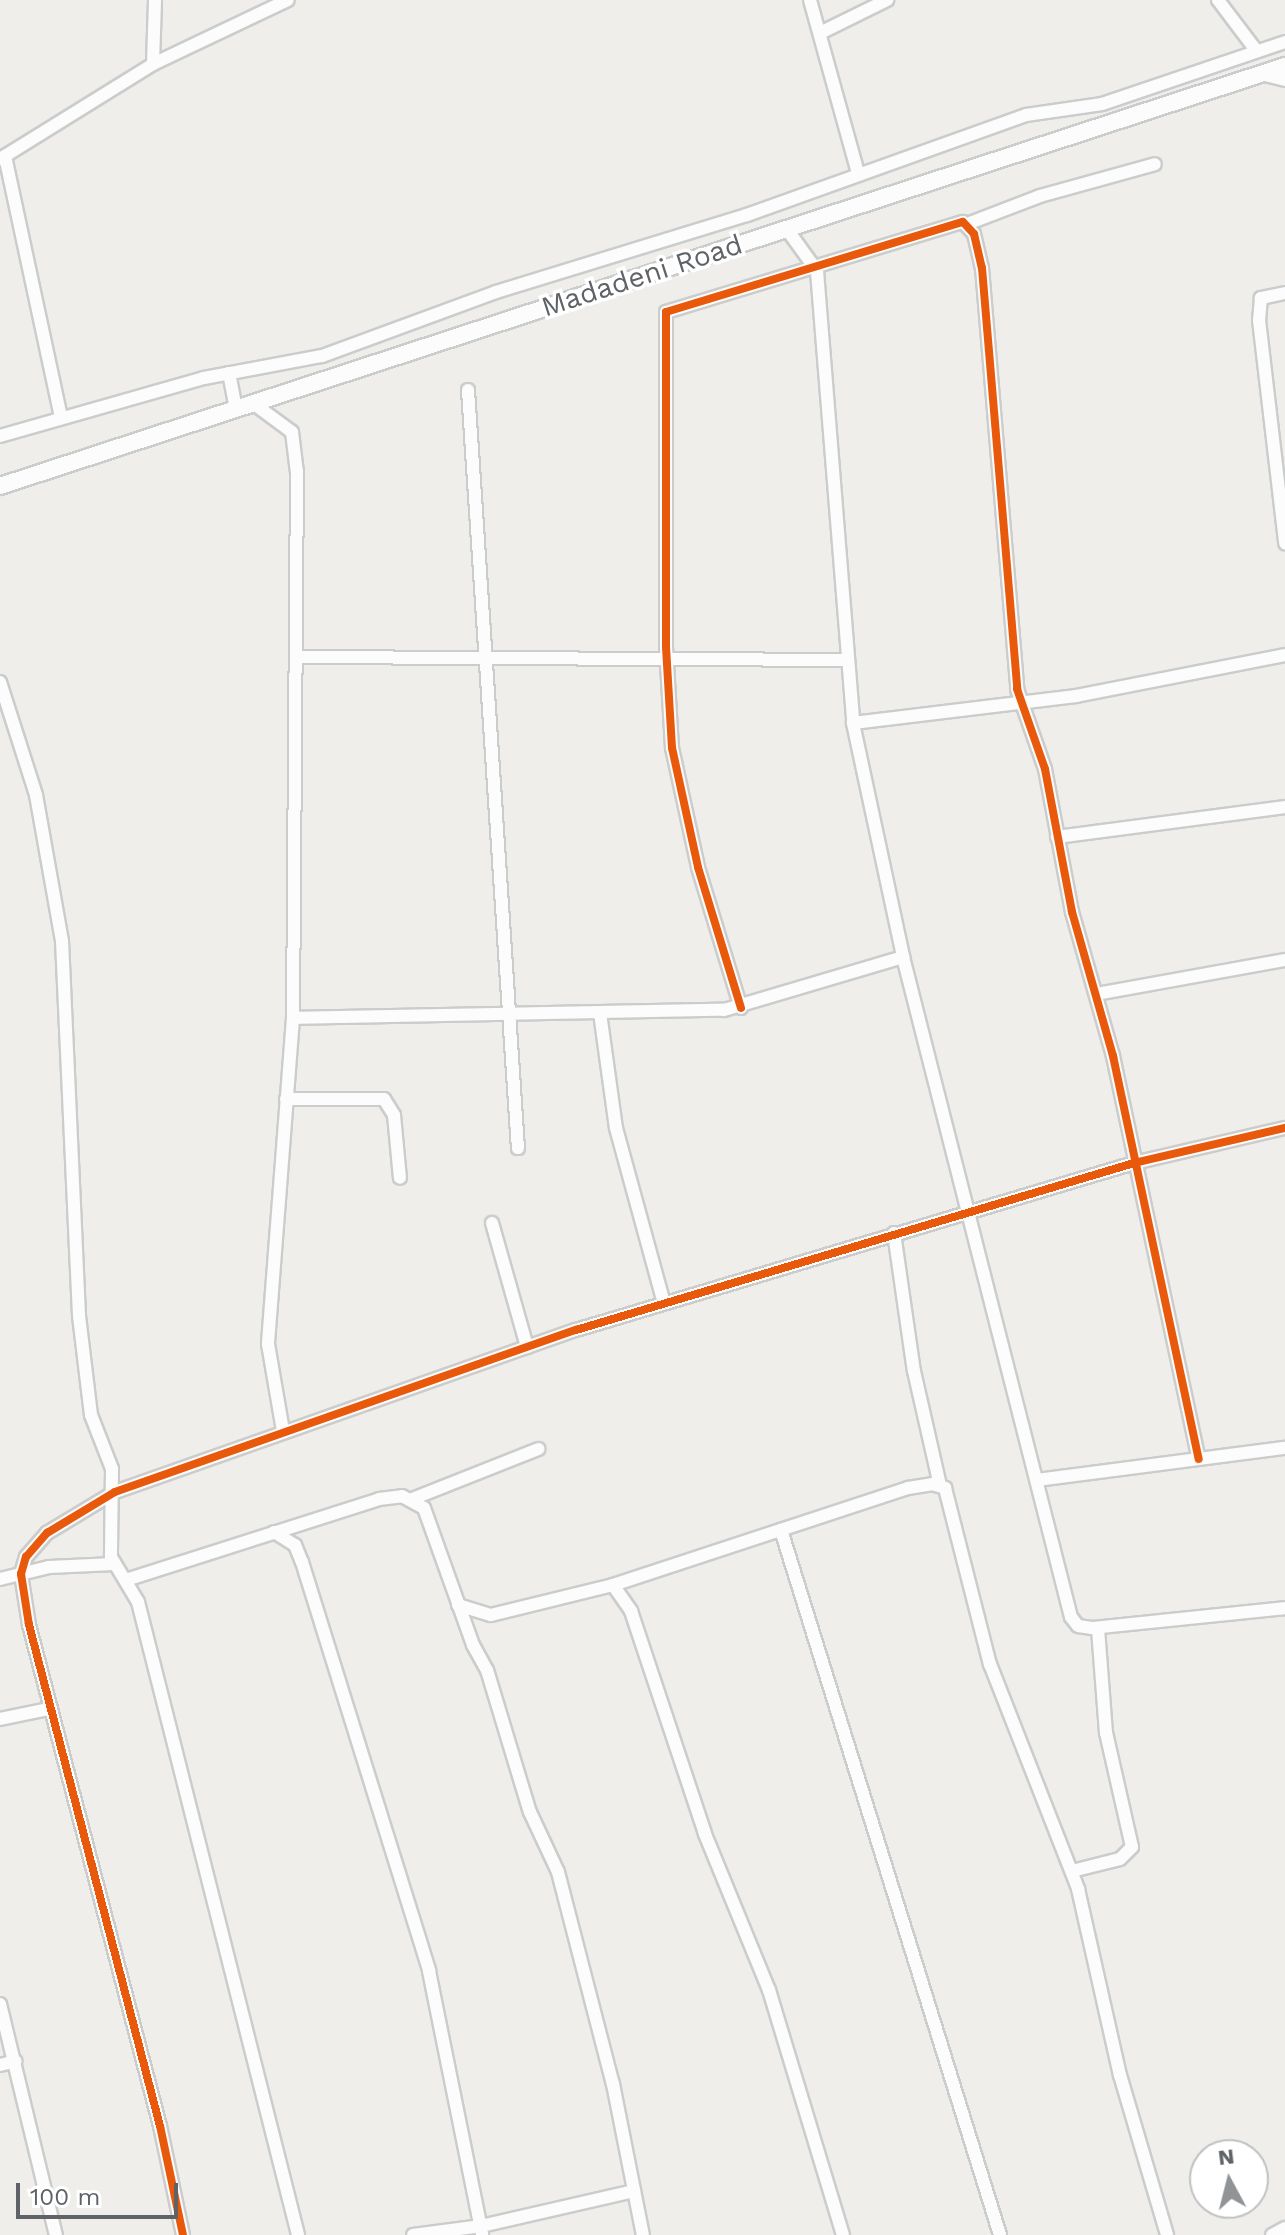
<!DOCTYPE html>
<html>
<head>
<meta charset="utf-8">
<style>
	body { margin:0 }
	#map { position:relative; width:1285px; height:2235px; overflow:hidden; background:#efeeea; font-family:"Work Sans",sans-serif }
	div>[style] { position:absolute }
	.roads { filter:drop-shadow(2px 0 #cbcccc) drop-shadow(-2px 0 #cbcccc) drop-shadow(0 2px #cbcccc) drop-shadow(0 -2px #cbcccc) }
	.street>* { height:12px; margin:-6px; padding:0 6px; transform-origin:6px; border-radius:6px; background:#fdfcfc }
	.secondary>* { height:16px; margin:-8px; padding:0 8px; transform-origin:8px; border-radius:8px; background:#fdfcfc }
	.cycleway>* { height:8px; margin:-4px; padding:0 4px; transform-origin:4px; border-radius:4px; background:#e8590c }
	span { translate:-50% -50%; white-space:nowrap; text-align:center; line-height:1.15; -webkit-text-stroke:7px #fff; paint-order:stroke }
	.street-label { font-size:28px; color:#5f6368 }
	.north { position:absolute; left:1189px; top:2139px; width:80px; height:80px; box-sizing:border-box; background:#fff; border:2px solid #bfc1c3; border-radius:50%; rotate:353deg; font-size:22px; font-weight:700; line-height:32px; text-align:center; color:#5f6368 }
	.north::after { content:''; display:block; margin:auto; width:28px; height:36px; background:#919496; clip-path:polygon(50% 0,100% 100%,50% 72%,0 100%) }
	.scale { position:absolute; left:16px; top:2183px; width:162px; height:36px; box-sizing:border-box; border:4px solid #5f6368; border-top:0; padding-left:10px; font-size:24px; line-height:28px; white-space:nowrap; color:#5f6368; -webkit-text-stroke:6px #fff; paint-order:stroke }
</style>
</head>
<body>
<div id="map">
	<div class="roads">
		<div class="street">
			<i style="left:810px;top:0;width:180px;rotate:74.5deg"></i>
			<i style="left:1218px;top:0;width:61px;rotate:52.9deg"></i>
			<i style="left:820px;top:33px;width:75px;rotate:-26.2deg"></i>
			<i style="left:153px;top:64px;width:64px;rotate:-88.2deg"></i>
			<i style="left:1261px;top:74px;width:25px;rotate:14deg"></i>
			<i style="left:5px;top:156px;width:268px;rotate:77.9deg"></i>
			<i style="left:0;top:159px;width:180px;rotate:-31.8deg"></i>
			<i style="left:153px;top:64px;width:149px;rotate:-25.4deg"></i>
			<i style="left:967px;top:224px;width:78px;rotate:-21deg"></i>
			<i style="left:1040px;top:196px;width:119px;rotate:-15.5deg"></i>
			<i style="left:786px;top:228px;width:53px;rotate:54.2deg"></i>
			<i style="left:817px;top:271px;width:453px;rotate:85.4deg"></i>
			<i style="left:853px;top:723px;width:239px;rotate:77.9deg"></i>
			<i style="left:903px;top:957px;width:681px;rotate:75.72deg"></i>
			<i style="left:1071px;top:1617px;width:11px;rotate:52deg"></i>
			<i style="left:1078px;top:1626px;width:14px;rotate:8deg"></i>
			<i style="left:1092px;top:1628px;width:194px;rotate:-5.9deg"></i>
			<i style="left:1285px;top:293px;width:25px;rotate:168deg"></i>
			<i style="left:1261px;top:298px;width:22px;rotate:95deg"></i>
			<i style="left:1259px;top:320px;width:225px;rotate:83.3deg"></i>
			<i style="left:229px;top:373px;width:38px;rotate:79deg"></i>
			<i style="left:468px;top:390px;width:760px;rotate:86.23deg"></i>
			<i style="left:254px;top:404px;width:47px;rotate:36.4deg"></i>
			<i style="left:292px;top:432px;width:39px;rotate:83deg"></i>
			<i style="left:297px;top:471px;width:547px;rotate:90.42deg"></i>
			<i style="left:293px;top:1018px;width:327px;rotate:94.4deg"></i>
			<i style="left:268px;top:1344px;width:88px;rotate:80.2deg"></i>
			<i style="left:0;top:436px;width:212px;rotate:-15.9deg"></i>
			<i style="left:204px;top:378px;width:120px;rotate:-10.6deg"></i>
			<i style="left:322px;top:356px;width:185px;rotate:-20.2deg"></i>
			<i style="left:496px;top:292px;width:263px;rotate:-17.1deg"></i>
			<i style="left:747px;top:215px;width:296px;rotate:-19.7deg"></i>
			<i style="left:1026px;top:115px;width:77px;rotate:-8.2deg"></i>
			<i style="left:1102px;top:104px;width:193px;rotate:-18.7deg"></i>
			<i style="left:298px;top:657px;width:546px;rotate:0.31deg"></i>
			<i style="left:0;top:682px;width:119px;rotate:72.3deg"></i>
			<i style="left:36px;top:795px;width:148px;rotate:79.9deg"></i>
			<i style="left:62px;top:941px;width:375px;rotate:87.4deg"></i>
			<i style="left:79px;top:1316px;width:100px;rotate:83.1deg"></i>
			<i style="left:91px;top:1415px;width:58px;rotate:68.7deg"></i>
			<i style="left:112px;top:1469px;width:88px;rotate:90.7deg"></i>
			<i style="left:111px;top:1557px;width:52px;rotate:59deg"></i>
			<i style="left:138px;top:1602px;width:653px;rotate:75.81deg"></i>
			<i style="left:853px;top:723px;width:225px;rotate:-6.9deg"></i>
			<i style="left:1076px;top:696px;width:213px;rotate:-11.1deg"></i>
			<i style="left:1057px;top:837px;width:230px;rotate:-7.5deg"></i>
			<i style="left:1096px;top:994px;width:192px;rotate:-10.2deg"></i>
			<i style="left:741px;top:1008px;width:147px;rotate:-107deg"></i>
			<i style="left:698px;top:867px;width:122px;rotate:-102.3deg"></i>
			<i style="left:672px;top:748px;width:101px;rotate:-93.4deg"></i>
			<i style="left:666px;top:647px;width:335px;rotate:-90deg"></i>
			<i style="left:666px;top:312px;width:310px;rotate:-16.9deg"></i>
			<i style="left:963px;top:222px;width:16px;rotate:47deg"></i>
			<i style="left:974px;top:234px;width:35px;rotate:77deg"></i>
			<i style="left:982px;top:268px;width:422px;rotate:85.2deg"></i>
			<i style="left:1017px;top:689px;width:85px;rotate:70.7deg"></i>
			<i style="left:1045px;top:769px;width:146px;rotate:79.3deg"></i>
			<i style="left:1072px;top:912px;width:150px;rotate:74.1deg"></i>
			<i style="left:1113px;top:1056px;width:412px;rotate:78deg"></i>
			<i style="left:600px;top:1013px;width:116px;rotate:82.1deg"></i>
			<i style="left:616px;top:1128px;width:181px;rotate:74.7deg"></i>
			<i style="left:293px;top:1018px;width:431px;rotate:-1.1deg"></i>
			<i style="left:724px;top:1010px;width:187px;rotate:-16.5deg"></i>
			<i style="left:286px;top:1099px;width:98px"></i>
			<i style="left:384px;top:1099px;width:19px;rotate:58deg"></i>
			<i style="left:394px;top:1115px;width:63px;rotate:84.6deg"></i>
			<i style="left:492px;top:1223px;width:129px;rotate:74.2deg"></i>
			<i style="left:894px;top:1233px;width:139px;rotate:81.8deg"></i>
			<i style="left:914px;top:1371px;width:117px;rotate:77.2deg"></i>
			<i style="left:1037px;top:1480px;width:250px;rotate:-7.4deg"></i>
			<i style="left:412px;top:1499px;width:136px;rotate:-21.6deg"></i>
			<i style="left:781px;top:1530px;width:738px;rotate:72.74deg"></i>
			<i style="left:274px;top:1532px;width:25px;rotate:32deg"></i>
			<i style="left:295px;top:1545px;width:18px;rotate:68deg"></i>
			<i style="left:302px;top:1562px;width:428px;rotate:72.7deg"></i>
			<i style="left:429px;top:1971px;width:269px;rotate:78.6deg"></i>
			<i style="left:0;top:1579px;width:50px;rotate:-13.8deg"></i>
			<i style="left:49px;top:1567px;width:65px;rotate:-2.6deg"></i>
			<i style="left:129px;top:1579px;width:262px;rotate:-17.7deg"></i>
			<i style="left:379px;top:1499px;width:23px;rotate:-7deg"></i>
			<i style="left:402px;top:1496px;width:25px;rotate:29deg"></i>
			<i style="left:424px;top:1508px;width:145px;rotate:70.3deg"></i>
			<i style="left:473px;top:1645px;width:29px;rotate:61deg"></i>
			<i style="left:487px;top:1670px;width:148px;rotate:73.2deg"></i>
			<i style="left:530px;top:1812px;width:66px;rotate:65deg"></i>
			<i style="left:558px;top:1872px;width:219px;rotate:75.5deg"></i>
			<i style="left:613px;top:2084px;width:154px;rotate:78.8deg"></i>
			<i style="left:613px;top:1585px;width:32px;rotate:55deg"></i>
			<i style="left:631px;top:1611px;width:235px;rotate:71.6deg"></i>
			<i style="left:705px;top:1834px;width:169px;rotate:67.7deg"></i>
			<i style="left:769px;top:1990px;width:256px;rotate:73.2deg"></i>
			<i style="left:458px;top:1605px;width:34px;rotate:17deg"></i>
			<i style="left:491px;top:1615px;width:126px;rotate:-13.8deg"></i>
			<i style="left:613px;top:1585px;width:311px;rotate:-18.2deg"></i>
			<i style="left:908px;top:1488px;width:24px;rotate:-9deg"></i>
			<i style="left:932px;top:1484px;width:14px;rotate:17deg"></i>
			<i style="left:945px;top:1488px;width:182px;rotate:75.7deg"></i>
			<i style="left:990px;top:1664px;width:242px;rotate:68.6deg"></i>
			<i style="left:1078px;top:1889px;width:191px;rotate:77.3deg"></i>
			<i style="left:1120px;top:2075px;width:167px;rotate:73.6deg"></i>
			<i style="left:0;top:1719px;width:49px;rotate:-11.8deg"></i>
			<i style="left:1072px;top:1871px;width:49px;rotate:-14deg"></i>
			<i style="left:1120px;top:1859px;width:17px;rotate:-45deg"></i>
			<i style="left:1132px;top:1847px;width:117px;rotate:-102.8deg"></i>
			<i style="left:1106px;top:1733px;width:105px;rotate:-94.4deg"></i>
			<i style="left:0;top:2004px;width:238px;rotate:76.4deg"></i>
			<i style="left:0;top:2065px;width:16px;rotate:-14deg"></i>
			<i style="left:183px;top:2235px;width:111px;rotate:-101.9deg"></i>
			<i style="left:160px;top:2126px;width:518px;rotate:-104.65deg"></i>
			<i style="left:29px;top:1625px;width:52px;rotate:-98.9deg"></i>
			<i style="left:21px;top:1574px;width:18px;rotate:-74deg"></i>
			<i style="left:26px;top:1557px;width:32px;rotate:-49deg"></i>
			<i style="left:47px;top:1533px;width:79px;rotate:-31.1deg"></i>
			<i style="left:115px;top:1492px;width:489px;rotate:-19.4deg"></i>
			<i style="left:576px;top:1330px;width:582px;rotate:-16.66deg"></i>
			<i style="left:1134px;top:1163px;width:155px;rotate:-13.1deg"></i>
			<i style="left:413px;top:2235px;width:69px;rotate:-7.5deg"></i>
			<i style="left:481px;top:2226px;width:157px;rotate:-12.9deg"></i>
			<i style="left:1272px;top:2235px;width:15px;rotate:-28deg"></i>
		</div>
		<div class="secondary">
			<i style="left:0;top:486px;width:1352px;rotate:-18.1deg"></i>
		</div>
	</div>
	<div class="cycleway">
		<i style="left:741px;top:1008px;width:147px;rotate:-107deg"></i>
		<i style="left:698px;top:867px;width:122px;rotate:-102.3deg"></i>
		<i style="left:672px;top:748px;width:101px;rotate:-93.4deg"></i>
		<i style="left:666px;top:647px;width:335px;rotate:-90deg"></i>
		<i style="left:666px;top:312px;width:310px;rotate:-16.9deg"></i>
		<i style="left:963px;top:222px;width:16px;rotate:47deg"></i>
		<i style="left:974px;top:234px;width:35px;rotate:77deg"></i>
		<i style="left:982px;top:268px;width:422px;rotate:85.2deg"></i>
		<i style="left:1017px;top:689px;width:85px;rotate:70.7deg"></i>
		<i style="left:1045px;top:769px;width:146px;rotate:79.3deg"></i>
		<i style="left:1072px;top:912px;width:150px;rotate:74.1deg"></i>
		<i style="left:1113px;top:1056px;width:412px;rotate:78deg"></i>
		<i style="left:183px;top:2235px;width:111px;rotate:-101.9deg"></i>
		<i style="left:160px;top:2126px;width:518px;rotate:-104.65deg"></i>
		<i style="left:29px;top:1625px;width:52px;rotate:-98.9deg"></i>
		<i style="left:21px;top:1574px;width:18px;rotate:-74deg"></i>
		<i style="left:26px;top:1557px;width:32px;rotate:-49deg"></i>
		<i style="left:47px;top:1533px;width:79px;rotate:-31.1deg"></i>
		<i style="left:115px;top:1492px;width:489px;rotate:-19.4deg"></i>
		<i style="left:576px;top:1330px;width:582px;rotate:-16.66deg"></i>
		<i style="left:1134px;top:1163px;width:155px;rotate:-13.1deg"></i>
	</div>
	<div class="street-label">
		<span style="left:642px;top:276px;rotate:-18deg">Madadeni Road</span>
	</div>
	<div class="north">N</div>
	<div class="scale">100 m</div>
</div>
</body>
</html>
